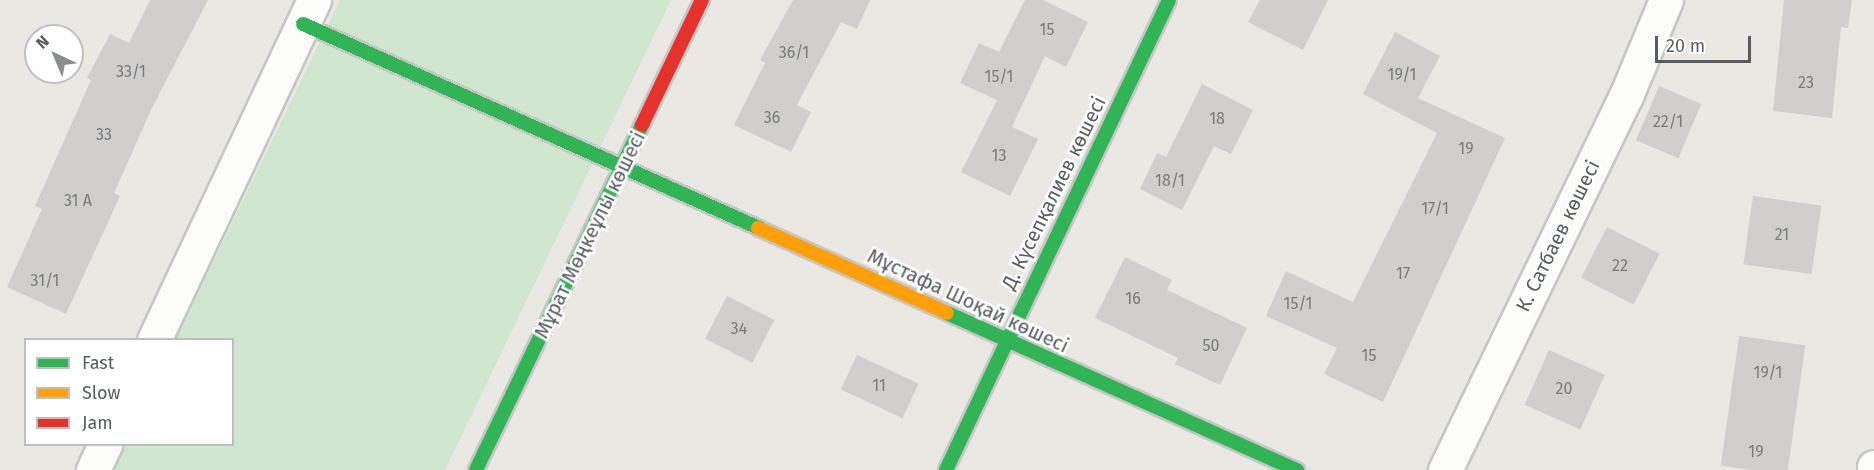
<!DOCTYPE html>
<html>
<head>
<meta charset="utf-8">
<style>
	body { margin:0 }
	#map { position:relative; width:1874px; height:470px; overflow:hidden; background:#e9e8e3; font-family:"Fira Sans",sans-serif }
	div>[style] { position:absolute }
	.green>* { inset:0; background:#d1e6ce }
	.building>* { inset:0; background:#d1cfcd; transform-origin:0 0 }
	.roads { filter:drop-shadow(2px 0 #c6c6c5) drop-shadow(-2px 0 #c6c6c5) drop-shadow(0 2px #c6c6c5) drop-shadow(0 -2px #c6c6c5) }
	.street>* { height:33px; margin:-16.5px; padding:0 16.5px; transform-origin:16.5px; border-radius:16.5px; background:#fcfcfb }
	.fast>* { height:14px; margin:-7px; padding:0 7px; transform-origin:7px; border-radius:7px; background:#30b455 }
	.slow>* { height:14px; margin:-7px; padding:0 7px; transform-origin:7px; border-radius:7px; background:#ff9f0a }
	.jam>* { height:14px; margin:-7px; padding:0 7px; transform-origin:7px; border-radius:7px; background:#e5322d }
	span { translate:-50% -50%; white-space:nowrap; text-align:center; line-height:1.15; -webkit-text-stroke:5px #fff; paint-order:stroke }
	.number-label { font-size:16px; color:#787b7d }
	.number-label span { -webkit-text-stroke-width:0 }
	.street-label { font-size:20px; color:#595d61 }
	.legend { position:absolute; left:24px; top:338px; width:210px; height:108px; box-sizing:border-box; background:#fff; border:2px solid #bdbec0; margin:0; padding:8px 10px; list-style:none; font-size:18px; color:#595d61 }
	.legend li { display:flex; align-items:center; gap:12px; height:30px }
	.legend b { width:30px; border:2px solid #bdbec0 }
	.north { position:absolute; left:24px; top:24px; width:60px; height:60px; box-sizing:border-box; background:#fff; border:2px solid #bdbec0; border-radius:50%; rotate:316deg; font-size:16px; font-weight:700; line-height:24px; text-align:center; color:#595d61 }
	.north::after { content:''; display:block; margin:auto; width:21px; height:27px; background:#8b8e8e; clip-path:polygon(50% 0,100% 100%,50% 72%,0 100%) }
	.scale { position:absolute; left:1655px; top:36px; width:96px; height:27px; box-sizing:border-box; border:3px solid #595d61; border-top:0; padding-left:8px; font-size:18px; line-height:21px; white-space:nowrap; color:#595d61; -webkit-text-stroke:4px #fff; paint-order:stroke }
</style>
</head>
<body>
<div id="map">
	<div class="green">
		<i style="clip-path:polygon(340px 0,671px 0,445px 470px,112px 470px,124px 445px,232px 444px,232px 340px,176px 339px)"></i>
	</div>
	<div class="building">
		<i style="clip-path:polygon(150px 0,208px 0,151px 110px,114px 193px,120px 196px,66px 314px,7px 287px,42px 209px,35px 206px,91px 80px,87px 78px,110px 34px,129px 43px)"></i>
		<i style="clip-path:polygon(793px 0,870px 0,857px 29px,841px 22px,797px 105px,811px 112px,791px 152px,734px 125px,765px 63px,760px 60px)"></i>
		<i style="clip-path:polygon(1025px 0,1043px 0,1088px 22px,1066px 67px,1045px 56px,1012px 127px,1038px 139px,1010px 196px,961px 172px,997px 100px,960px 83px,979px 43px,999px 52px)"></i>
		<i style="clip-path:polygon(1260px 0,1328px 0,1303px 50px,1248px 22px)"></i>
		<i style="clip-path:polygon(1784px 0,1852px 0,1848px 28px,1841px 27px,1832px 118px,1773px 111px)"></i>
		<i style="clip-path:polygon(1395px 32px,1440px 56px,1418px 98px,1505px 138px,1383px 402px,1324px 374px,1337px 348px,1266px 316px,1286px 271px,1353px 302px,1437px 133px,1363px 94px)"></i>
		<i style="clip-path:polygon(1202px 84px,1253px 110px,1231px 154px,1214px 146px,1182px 210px,1140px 189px,1157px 153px,1166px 157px)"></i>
		<i style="left:1659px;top:86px;width:46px;height:59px;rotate:23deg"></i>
		<i style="left:1753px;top:196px;width:69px;height:69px;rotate:8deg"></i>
		<i style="left:1607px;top:227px;width:59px;height:57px;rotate:27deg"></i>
		<i style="clip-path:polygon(1125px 257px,1172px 280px,1167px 290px,1247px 328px,1220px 385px,1175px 364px,1178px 358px,1095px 318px)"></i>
		<i style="left:727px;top:296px;width:53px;height:48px;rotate:27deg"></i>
		<i style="left:1739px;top:336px;width:67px;height:131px;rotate:8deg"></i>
		<i style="left:1549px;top:350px;width:61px;height:60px;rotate:24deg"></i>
		<i style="left:857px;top:355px;width:68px;height:38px;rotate:25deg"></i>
	</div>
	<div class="roads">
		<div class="street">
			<i style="left:154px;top:340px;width:376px;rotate:-64.8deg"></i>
			<i style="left:93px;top:470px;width:29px;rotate:-65deg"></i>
			<i style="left:1445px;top:470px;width:415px;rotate:-64.2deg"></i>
			<i style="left:1626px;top:96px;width:104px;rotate:-67.4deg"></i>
			<i style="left:1874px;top:470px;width:3px;rotate:-90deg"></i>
		</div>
		<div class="fast">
			<i style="left:303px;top:24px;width:499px;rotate:24.1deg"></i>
			<i style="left:947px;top:313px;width:384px;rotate:24.2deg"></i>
			<i style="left:476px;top:470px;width:383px;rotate:-64.3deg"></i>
			<i style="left:946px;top:470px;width:520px;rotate:-64.62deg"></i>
		</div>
		<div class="slow">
			<i style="left:758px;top:228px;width:207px;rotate:24.2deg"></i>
		</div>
		<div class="jam">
			<i style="left:642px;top:125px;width:139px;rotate:-64.4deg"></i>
		</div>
	</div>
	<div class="number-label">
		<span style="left:1047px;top:30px">15</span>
		<span style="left:794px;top:53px">36/1</span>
		<span style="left:131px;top:72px">33/1</span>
		<span style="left:1402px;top:75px">19/1</span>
		<span style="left:999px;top:77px">15/1</span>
		<span style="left:1806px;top:83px">23</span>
		<span style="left:772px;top:118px">36</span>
		<span style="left:1217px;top:119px">18</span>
		<span style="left:1668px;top:122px">22/1</span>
		<span style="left:104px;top:135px">33</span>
		<span style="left:1466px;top:149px">19</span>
		<span style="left:999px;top:156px">13</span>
		<span style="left:1170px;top:181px">18/1</span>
		<span style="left:78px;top:201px">31 А</span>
		<span style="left:1435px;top:209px">17/1</span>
		<span style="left:1782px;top:235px">21</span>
		<span style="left:1620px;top:266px">22</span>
		<span style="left:1403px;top:274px">17</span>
		<span style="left:45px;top:281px">31/1</span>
		<span style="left:1133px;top:299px">16</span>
		<span style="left:1298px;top:304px">15/1</span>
		<span style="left:739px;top:329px">34</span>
		<span style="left:1211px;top:346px">50</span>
		<span style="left:1369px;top:356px">15</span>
		<span style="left:1768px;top:373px">19/1</span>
		<span style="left:879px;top:386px">11</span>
		<span style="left:1564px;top:389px">20</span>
		<span style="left:1756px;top:452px">19</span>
	</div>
	<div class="street-label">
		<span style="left:1054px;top:193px;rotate:-64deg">Д. Күсепқалиев көшесі</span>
		<span style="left:590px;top:235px;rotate:-64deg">Мұрат Мөңкеұлы көшесі</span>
		<span style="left:1558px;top:236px;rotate:-64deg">К. Сатбаев көшесі</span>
		<span style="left:968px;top:301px;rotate:25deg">Мұстафа Шоқай көшесі</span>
	</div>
	<ul class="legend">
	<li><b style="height:8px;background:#30b455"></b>Fast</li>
	<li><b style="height:8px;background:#ff9f0a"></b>Slow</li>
	<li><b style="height:8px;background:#e5322d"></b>Jam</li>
	</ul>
	<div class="north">N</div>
	<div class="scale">20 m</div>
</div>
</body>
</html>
